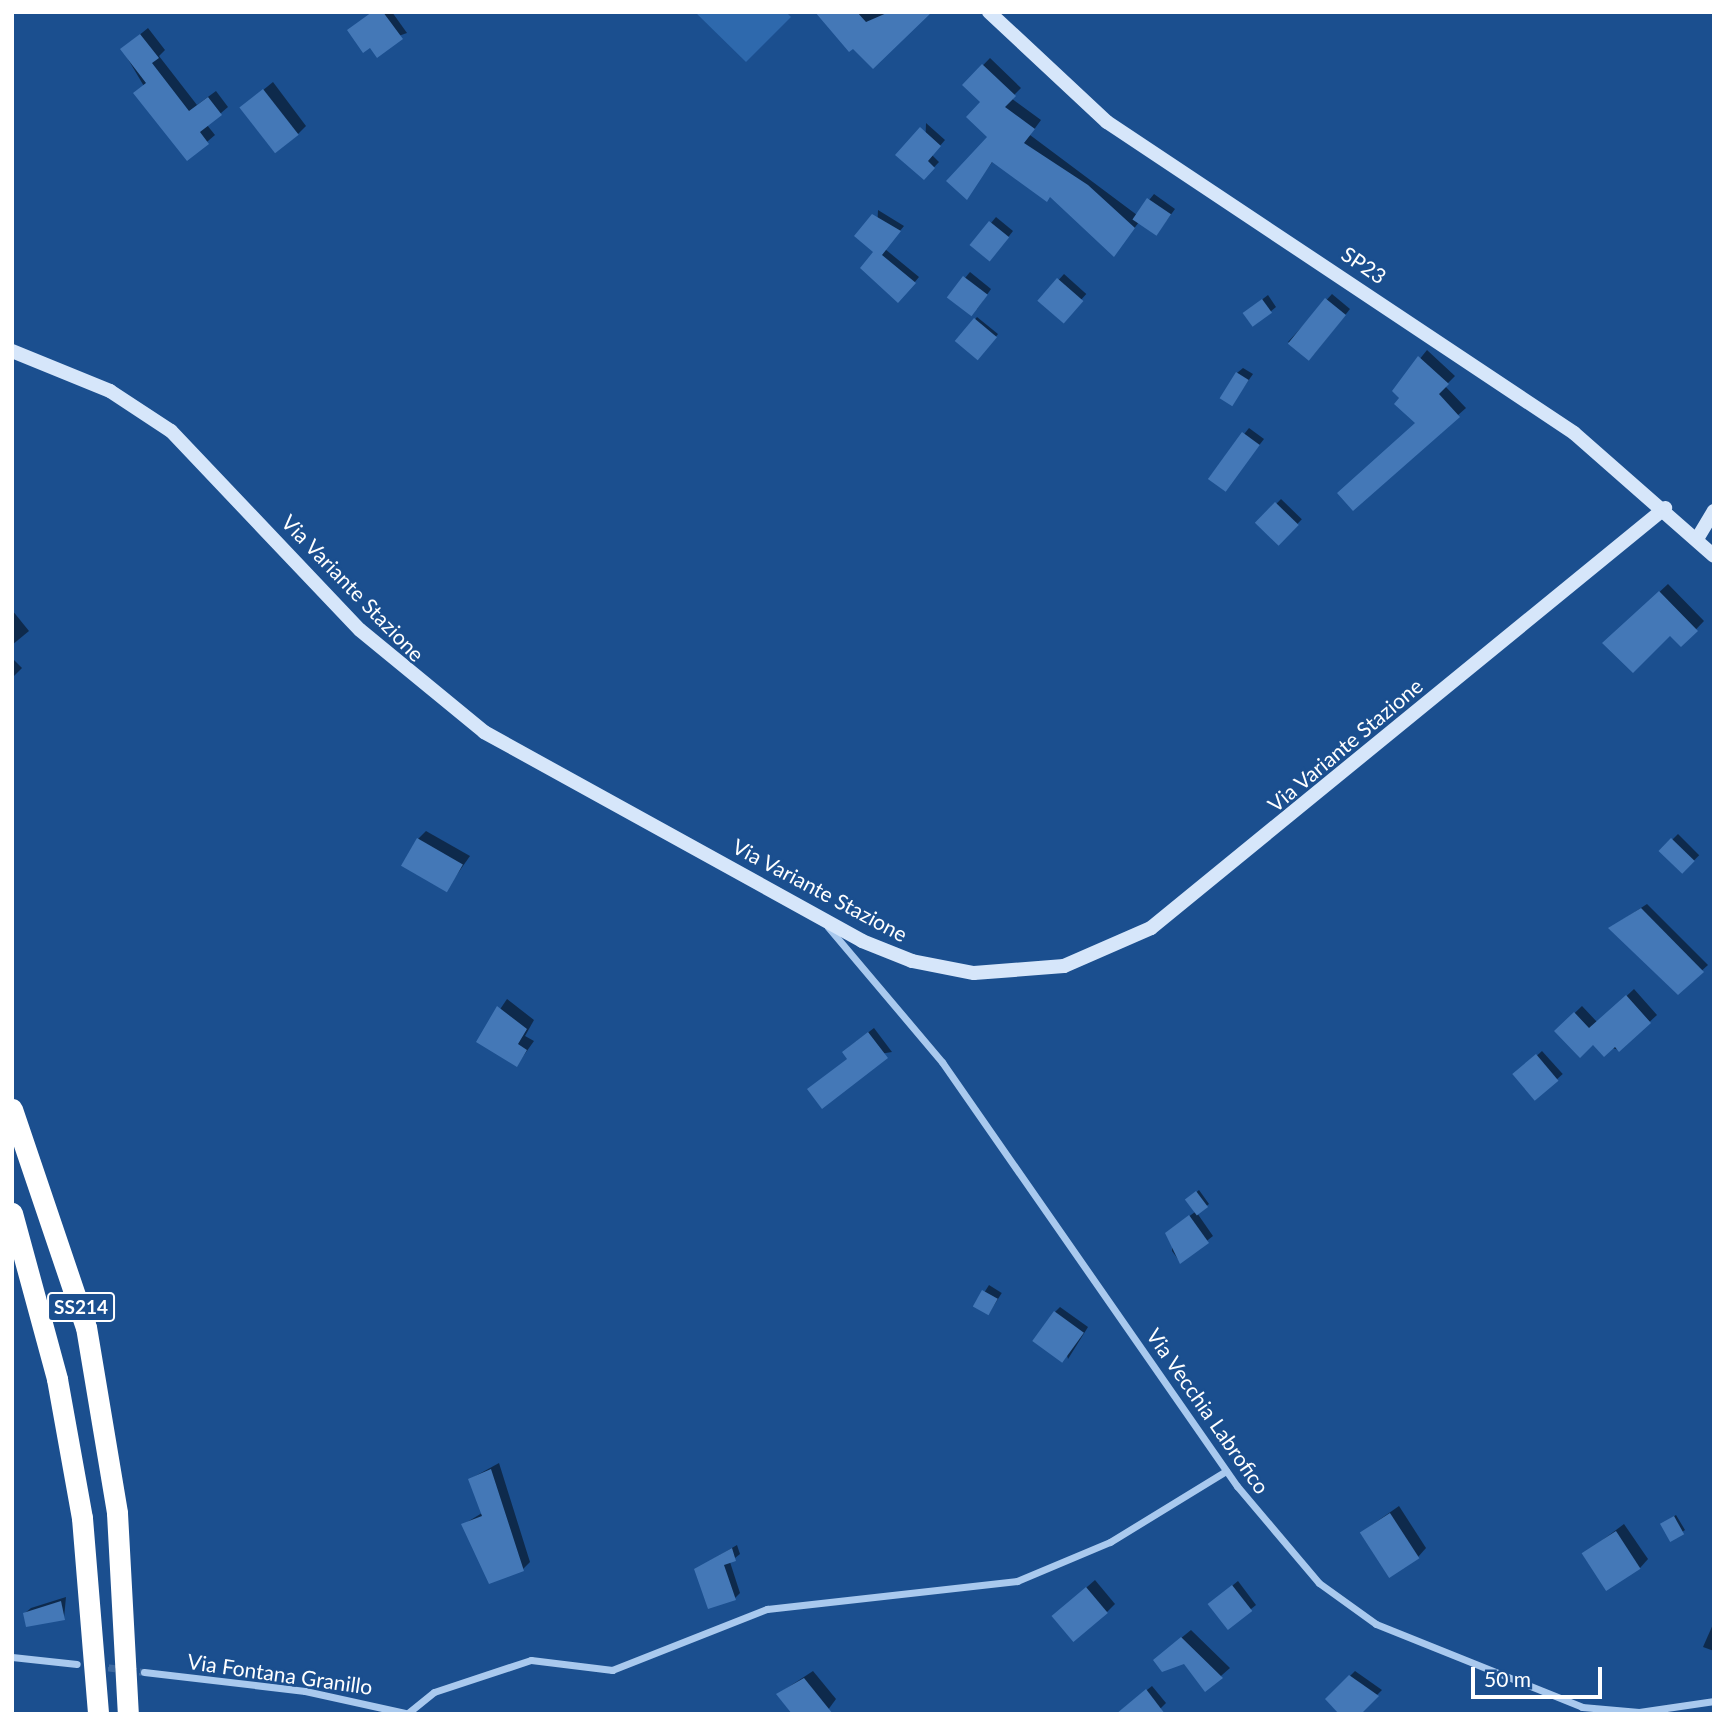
<!DOCTYPE html>
<html>
<head>
<meta charset="utf-8">
<style>
	body { margin:0 }
	#map { position:relative; width:1726px; height:1726px; overflow:hidden; background:#1b4f8f; font-family:Lato,sans-serif }
	div>[style] { position:absolute }
	.green>* { inset:0; background:#2e69ad }
	.shadow>* { inset:0; background:#0007; transform-origin:0 0 }
	.building>* { inset:0; background:#4478b7; transform-origin:0 0 }
	.street-tunnel>* { height:7px; margin-top:-3.5px; transform-origin:0; background:repeating-linear-gradient(90deg,#3d69a0 0 7px,transparent 0 10.5px) }
	.street>* { height:7px; margin:-3.5px; padding:0 3.5px; transform-origin:3.5px; border-radius:3.5px; background:#a9c9ee }
	.secondary>* { height:14px; margin:-7px; padding:0 7px; transform-origin:7px; border-radius:7px; background:#d6e6fa }
	.highway>* { height:21px; margin:-10.5px; padding:0 10.5px; transform-origin:10.5px; border-radius:10.5px; background:#fff }
	.highway-bridge>* { height:21px; margin:-10.5px; padding:0 10.5px; transform-origin:10.5px; border-radius:10.5px; background:#fff }
	span { translate:-50% -50%; white-space:nowrap; text-align:center; line-height:1.15; -webkit-text-stroke:5px #1b4f8f; paint-order:stroke }
	.shield-label span { padding:2px 5px; background:#1b4f8f; border:2px solid; border-radius:5px; -webkit-text-stroke-width:0 }
	.shield-label { font-size:19px; color:#fff; font-weight:700 }
	.street-label { font-size:21px; color:#fff }
	.frame { position:absolute; inset:0; border:14px solid #fff; pointer-events:none }
	.scale { position:absolute; left:1471px; top:1667px; width:131px; height:32px; box-sizing:border-box; border:4px solid #fff; border-top:0; padding-left:9px; font-size:21px; line-height:24px; white-space:nowrap; color:#fff; -webkit-text-stroke:5px #1b4f8f; paint-order:stroke }
</style>
</head>
<body>
<div id="map">
	<div class="green">
		<i style="clip-path:polygon(695px 12px,786px 12px,791px 17px,746px 62px)"></i>
	</div>
	<div class="shadow">
		<i style="clip-path:polygon(373px 12px,392px 12px,407px 33px,370px 46px)"></i>
		<i style="clip-path:polygon(817px 12px,886px 12px,889px 14px,853px 46px)"></i>
		<i style="clip-path:polygon(148px 28px,165px 50px,159px 56px,197px 105px,216px 91px,228px 107px,207px 125px,215px 135px,187px 159px,122px 49px)"></i>
		<i style="clip-path:polygon(990px 58px,1021px 88px,1011px 98px,1041px 120px,1030px 135px,1137px 215px,1154px 194px,1175px 209px,1161px 228px,1139px 222px,1114px 255px,1051px 195px,993px 161px,967px 197px,989px 137px,983px 102px,964px 85px)"></i>
		<i style="clip-path:polygon(273px 82px,306px 126px,298px 134px,251px 100px)"></i>
		<i style="clip-path:polygon(926px 123px,945px 140px,932px 155px,939px 162px,924px 178px)"></i>
		<i style="clip-path:polygon(878px 210px,904px 226px,885px 249px,919px 277px,903px 296px,876px 252px)"></i>
		<i style="clip-path:polygon(996px 217px,1013px 231px,995px 254px,991px 223px)"></i>
		<i style="clip-path:polygon(970px 272px,991px 289px,977px 309px,965px 278px)"></i>
		<i style="left:1064px;top:274px;width:30px;height:35px;rotate:42deg"></i>
		<i style="clip-path:polygon(1332px 294px,1350px 309px,1314px 354px,1288px 342px)"></i>
		<i style="clip-path:polygon(1268px 295px,1276px 307px,1254px 325px,1251px 308px)"></i>
		<i style="left:977px;top:317px;width:27px;height:31px;rotate:39deg"></i>
		<i style="clip-path:polygon(1427px 350px,1455px 376px,1445px 386px,1466px 408px,1353px 508px,1417px 422px,1394px 391px)"></i>
		<i style="clip-path:polygon(1243px 368px,1253px 374px,1232px 404px,1237px 373px)"></i>
		<i style="clip-path:polygon(1249px 428px,1264px 439px,1229px 484px,1209px 478px)"></i>
		<i style="left:1281px;top:499px;width:29px;height:34px;rotate:44deg"></i>
		<i style="clip-path:polygon(1668px 584px,1704px 621px,1681px 645px,1670px 634px,1613px 635px)"></i>
		<i style="clip-path:polygon(12px 610px,29px 631px,12px 645px)"></i>
		<i style="clip-path:polygon(12px 658px,22px 668px,12px 678px)"></i>
		<i style="clip-path:polygon(426px 831px,470px 856px,446px 890px,418px 839px)"></i>
		<i style="left:1678px;top:834px;width:30px;height:24px;rotate:45deg"></i>
		<i style="clip-path:polygon(1647px 904px,1708px 965px,1678px 992px,1610px 928px)"></i>
		<i style="clip-path:polygon(1634px 989px,1657px 1015px,1619px 1050px,1556px 1031px,1582px 1006px,1598px 1023px)"></i>
		<i style="clip-path:polygon(507px 999px,534px 1020px,525px 1036px,534px 1041px,517px 1065px,478px 1042px)"></i>
		<i style="clip-path:polygon(874px 1028px,892px 1052px,849px 1059px,849px 1047px)"></i>
		<i style="left:1542px;top:1051px;width:31px;height:35px;rotate:48deg"></i>
		<i style="clip-path:polygon(1199px 1190px,1209px 1204px,1197px 1213px,1213px 1236px,1180px 1262px,1172px 1251px,1173px 1228px,1195px 1212px,1187px 1200px)"></i>
		<i style="left:989px;top:1285px;width:15px;height:25px;rotate:32deg"></i>
		<i style="clip-path:polygon(1060px 1307px,1088px 1327px,1068px 1359px,1055px 1312px)"></i>
		<i style="clip-path:polygon(499px 1463px,530px 1562px,523px 1569px,464px 1524px,482px 1513px,470px 1479px)"></i>
		<i style="clip-path:polygon(1399px 1506px,1426px 1548px,1418px 1557px,1362px 1532px)"></i>
		<i style="clip-path:polygon(1676px 1515px,1685px 1530px,1672px 1539px,1665px 1522px)"></i>
		<i style="clip-path:polygon(1624px 1524px,1648px 1559px,1640px 1568px,1584px 1554px)"></i>
		<i style="clip-path:polygon(737px 1545px,740px 1554px,730px 1562px,740px 1593px,735px 1598px,696px 1569px)"></i>
		<i style="clip-path:polygon(1095px 1580px,1115px 1604px,1107px 1612px,1063px 1608px)"></i>
		<i style="clip-path:polygon(1238px 1581px,1256px 1605px,1229px 1627px,1216px 1599px)"></i>
		<i style="clip-path:polygon(66px 1597px,64px 1618px,25px 1613px,31px 1608px)"></i>
		<i style="clip-path:polygon(1714px 1622px,1714px 1651px,1703px 1647px)"></i>
		<i style="clip-path:polygon(1191px 1630px,1230px 1668px,1206px 1689px,1185px 1662px,1164px 1652px)"></i>
		<i style="clip-path:polygon(813px 1671px,836px 1699px,825px 1714px,778px 1694px)"></i>
		<i style="clip-path:polygon(1355px 1671px,1382px 1690px,1358px 1714px,1327px 1699px)"></i>
		<i style="clip-path:polygon(1152px 1686px,1166px 1703px,1155px 1714px,1124px 1708px)"></i>
	</div>
	<div class="building">
		<i style="clip-path:polygon(372px 12px,383px 12px,403px 39px,377px 58px,370px 48px,363px 53px,347px 30px)"></i>
		<i style="clip-path:polygon(815px 12px,857px 12px,866px 22px,889px 12px,932px 12px,873px 69px,853px 49px,849px 52px)"></i>
		<i style="clip-path:polygon(140px 34px,159px 58px,152px 63px,189px 111px,208px 97px,222px 115px,200px 132px,209px 144px,187px 161px,133px 93px,146px 83px,120px 49px)"></i>
		<i style="clip-path:polygon(982px 64px,1016px 96px,1005px 107px,1035px 129px,1024px 143px,1088px 185px,1135px 228px,1114px 257px,1050px 197px,1047px 202px,992px 162px,967px 200px,946px 181px,987px 137px,966px 117px,980px 102px,962px 85px)"></i>
		<i style="left:263px;top:89px;width:58px;height:30px;rotate:52deg"></i>
		<i style="clip-path:polygon(920px 127px,941px 146px,928px 161px,935px 168px,924px 180px,895px 155px)"></i>
		<i style="left:1147px;top:198px;width:29px;height:26px;rotate:34deg"></i>
		<i style="clip-path:polygon(872px 214px,901px 231px,882px 255px,916px 283px,898px 303px,860px 268px,873px 252px,854px 236px)"></i>
		<i style="left:989px;top:221px;width:26px;height:31px;rotate:39deg"></i>
		<i style="left:963px;top:276px;width:31px;height:27px;rotate:37deg"></i>
		<i style="left:1057px;top:278px;width:35px;height:30px;rotate:41deg"></i>
		<i style="left:1325px;top:298px;width:27px;height:59px;rotate:39deg"></i>
		<i style="left:1262px;top:299px;width:17px;height:24px;rotate:54deg"></i>
		<i style="left:974px;top:318px;width:30px;height:30px;rotate:40deg"></i>
		<i style="clip-path:polygon(1418px 356px,1449px 384px,1439px 394px,1460px 417px,1353px 511px,1337px 493px,1415px 423px,1394px 404px,1399px 398px,1392px 391px)"></i>
		<i style="left:1236px;top:372px;width:15px;height:31px;rotate:32deg"></i>
		<i style="left:1242px;top:432px;width:22px;height:58px;rotate:36deg"></i>
		<i style="left:1275px;top:502px;width:33px;height:29px;rotate:44deg"></i>
		<i style="clip-path:polygon(1659px 591px,1698px 631px,1681px 647px,1670px 636px,1633px 673px,1602px 643px)"></i>
		<i style="left:417px;top:838px;width:53px;height:32px;rotate:30deg"></i>
		<i style="left:1671px;top:838px;width:33px;height:18px;rotate:44deg"></i>
		<i style="clip-path:polygon(1641px 908px,1704px 972px,1678px 995px,1608px 928px)"></i>
		<i style="clip-path:polygon(1626px 995px,1651px 1023px,1619px 1052px,1615px 1047px,1604px 1057px,1593px 1045px,1580px 1058px,1554px 1031px,1574px 1012px,1589px 1028px)"></i>
		<i style="clip-path:polygon(497px 1006px,527px 1029px,518px 1044px,527px 1050px,517px 1067px,476px 1042px)"></i>
		<i style="clip-path:polygon(868px 1032px,888px 1058px,822px 1109px,807px 1089px,847px 1059px,842px 1052px)"></i>
		<i style="left:1536px;top:1054px;width:35px;height:31px;rotate:50deg"></i>
		<i style="left:1196px;top:1191px;width:20px;height:14px;rotate:53deg"></i>
		<i style="clip-path:polygon(1189px 1215px,1209px 1243px,1180px 1264px,1165px 1233px)"></i>
		<i style="left:982px;top:1290px;width:18px;height:19px;rotate:29deg"></i>
		<i style="left:1054px;top:1311px;width:37px;height:37px;rotate:36deg"></i>
		<i style="clip-path:polygon(491px 1469px,524px 1571px,489px 1584px,461px 1524px,482px 1516px,468px 1479px)"></i>
		<i style="left:1390px;top:1513px;width:54px;height:36px;rotate:57deg"></i>
		<i style="left:1674px;top:1516px;width:21px;height:16px;rotate:61deg"></i>
		<i style="left:1616px;top:1531px;width:45px;height:41px;rotate:57deg"></i>
		<i style="clip-path:polygon(732px 1548px,736px 1561px,724px 1565px,736px 1600px,708px 1609px,694px 1569px)"></i>
		<i style="left:1232px;top:1585px;width:33px;height:31px;rotate:52deg"></i>
		<i style="left:1086px;top:1587px;width:34px;height:45px;rotate:50deg"></i>
		<i style="clip-path:polygon(61px 1601px,65px 1620px,26px 1627px,23px 1613px)"></i>
		<i style="clip-path:polygon(1181px 1637px,1223px 1678px,1205px 1692px,1184px 1664px,1162px 1672px,1153px 1660px)"></i>
		<i style="clip-path:polygon(1349px 1675px,1379px 1696px,1361px 1714px,1339px 1714px,1325px 1699px)"></i>
		<i style="clip-path:polygon(804px 1678px,833px 1714px,792px 1714px,776px 1694px)"></i>
		<i style="clip-path:polygon(1146px 1689px,1165px 1714px,1116px 1714px)"></i>
	</div>
	<div class="street-tunnel">
		<i style="left:98px;top:1666px;width:46px;rotate:7.4deg"></i>
	</div>
	<div class="street">
		<i style="left:828px;top:927px;width:177px;rotate:49.8deg"></i>
		<i style="left:942px;top:1062px;width:517px;rotate:55.17deg"></i>
		<i style="left:1237px;top:1486px;width:127px;rotate:49.8deg"></i>
		<i style="left:1319px;top:1583px;width:70px;rotate:35.7deg"></i>
		<i style="left:1376px;top:1624px;width:222px;rotate:21.9deg"></i>
		<i style="left:1582px;top:1707px;width:57px;rotate:5deg"></i>
		<i style="left:1639px;top:1712px;width:76px;rotate:-8.3deg"></i>
		<i style="left:12px;top:1657px;width:65px;rotate:6.1deg"></i>
		<i style="left:144px;top:1672px;width:162px;rotate:6.7deg"></i>
		<i style="left:305px;top:1691px;width:107px;rotate:12.4deg"></i>
		<i style="left:408px;top:1713px;width:33px;rotate:-39deg"></i>
		<i style="left:434px;top:1692px;width:102px;rotate:-18.3deg"></i>
		<i style="left:531px;top:1660px;width:82px;rotate:7deg"></i>
		<i style="left:612px;top:1670px;width:167px;rotate:-21.5deg"></i>
		<i style="left:767px;top:1609px;width:252px;rotate:-6.4deg"></i>
		<i style="left:1017px;top:1581px;width:101px;rotate:-22.8deg"></i>
		<i style="left:1110px;top:1542px;width:136px;rotate:-31.5deg"></i>
	</div>
	<div class="secondary">
		<i style="left:989px;top:12px;width:161px;rotate:43deg"></i>
		<i style="left:1107px;top:122px;width:561px;rotate:33.66deg"></i>
		<i style="left:1574px;top:433px;width:186px;rotate:41.3deg"></i>
		<i style="left:12px;top:351px;width:106px;rotate:22.2deg"></i>
		<i style="left:110px;top:391px;width:73px;rotate:33.3deg"></i>
		<i style="left:171px;top:431px;width:274px;rotate:46.5deg"></i>
		<i style="left:360px;top:630px;width:161px;rotate:39.4deg"></i>
		<i style="left:484px;top:732px;width:432px;rotate:28.9deg"></i>
		<i style="left:862px;top:941px;width:54px;rotate:21.8deg"></i>
		<i style="left:912px;top:961px;width:63px;rotate:11deg"></i>
		<i style="left:974px;top:973px;width:90px;rotate:-4.4deg"></i>
		<i style="left:1064px;top:966px;width:95px;rotate:-23.6deg"></i>
		<i style="left:1151px;top:928px;width:664px;rotate:-39.25deg"></i>
		<i style="left:1697px;top:539px;width:33px;rotate:-59deg"></i>
	</div>
	<div class="highway">
		<i style="left:12px;top:1109px;width:230px;rotate:71.3deg"></i>
		<i style="left:86px;top:1327px;width:189px;rotate:80.5deg"></i>
		<i style="left:12px;top:1213px;width:172px;rotate:74.8deg"></i>
		<i style="left:57px;top:1379px;width:141px;rotate:79.8deg"></i>
	</div>
	<div class="highway-bridge">
		<i style="left:117px;top:1513px;width:201px;rotate:86.9deg"></i>
		<i style="left:82px;top:1518px;width:197px;rotate:85.3deg"></i>
	</div>
	<div class="shield-label">
		<span style="left:81px;top:1307px">SS214</span>
	</div>
	<div class="street-label">
		<span style="left:1364px;top:265px;rotate:34deg">SP23</span>
		<span style="left:353px;top:588px;rotate:46deg">Via Variante Stazione</span>
		<span style="left:1345px;top:745px;rotate:-40deg">Via Variante Stazione</span>
		<span style="left:820px;top:890px;rotate:28deg">Via Variante Stazione</span>
		<span style="left:1208px;top:1411px;rotate:55deg">Via Vecchia Labrofico</span>
		<span style="left:280px;top:1674px;rotate:8deg">Via Fontana Granillo</span>
	</div>
	<div class="frame"></div>
	<div class="scale">50 m</div>
</div>
</body>
</html>
